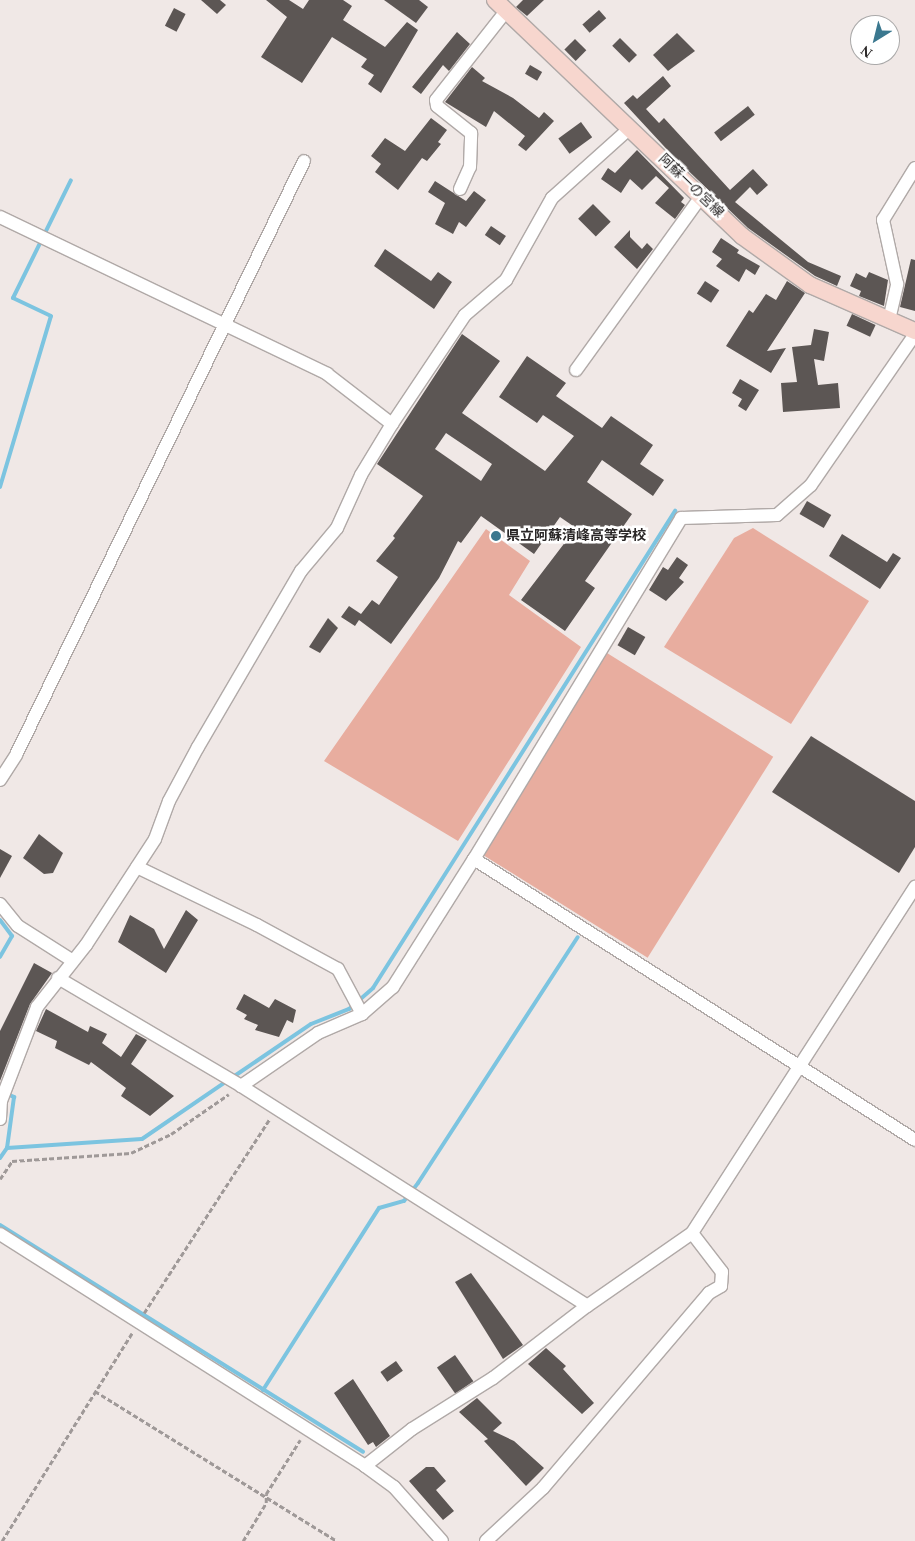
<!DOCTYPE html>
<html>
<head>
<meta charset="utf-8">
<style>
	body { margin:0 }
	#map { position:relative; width:915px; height:1541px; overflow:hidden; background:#f0e8e6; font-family:"Times New Roman","Noto Sans JP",serif }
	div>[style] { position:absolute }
	.green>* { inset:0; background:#e8ad9f; transform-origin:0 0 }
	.stream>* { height:4px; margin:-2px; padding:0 2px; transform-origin:2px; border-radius:2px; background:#7cc4e0 }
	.building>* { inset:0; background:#5c5654; transform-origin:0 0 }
	.path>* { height:2.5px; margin-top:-1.25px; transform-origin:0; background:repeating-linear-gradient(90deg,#9f9998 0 5px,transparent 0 7.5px) }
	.roads { filter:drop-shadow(1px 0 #b0a9a7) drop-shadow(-1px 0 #b0a9a7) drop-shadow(0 1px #b0a9a7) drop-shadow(0 -1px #b0a9a7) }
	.minor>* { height:12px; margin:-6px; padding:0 6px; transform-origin:6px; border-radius:6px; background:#fff }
	.major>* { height:16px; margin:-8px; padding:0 8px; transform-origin:8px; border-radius:8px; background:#f7d6ce }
	.dots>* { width:14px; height:14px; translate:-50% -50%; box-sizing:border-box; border:2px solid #fff; border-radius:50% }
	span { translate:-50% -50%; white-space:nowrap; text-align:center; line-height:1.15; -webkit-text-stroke:5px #fff; paint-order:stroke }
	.street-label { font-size:14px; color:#2a2727 }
	.poi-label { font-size:14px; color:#2a2727; font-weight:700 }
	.left { translate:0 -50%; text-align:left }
	.north { position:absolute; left:850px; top:15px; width:50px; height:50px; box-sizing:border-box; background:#fff; border:1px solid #aaa9a9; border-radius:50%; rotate:216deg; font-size:14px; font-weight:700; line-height:20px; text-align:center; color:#2a2727 }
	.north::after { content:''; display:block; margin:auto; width:18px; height:22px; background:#3b788f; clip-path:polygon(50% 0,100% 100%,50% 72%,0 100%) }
</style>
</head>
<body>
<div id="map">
	<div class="green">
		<i style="clip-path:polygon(753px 528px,869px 601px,791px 724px,664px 647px,734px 538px)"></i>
		<i style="clip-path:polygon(486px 529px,530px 561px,509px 595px,581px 647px,458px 841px,324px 761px)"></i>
		<i style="left:607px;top:653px;width:196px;height:237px;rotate:32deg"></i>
	</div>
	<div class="stream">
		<i style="left:0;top:487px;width:178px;rotate:-73.4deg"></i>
		<i style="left:51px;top:316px;width:42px;rotate:-154.7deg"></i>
		<i style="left:13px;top:298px;width:131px;rotate:-63.8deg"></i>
		<i style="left:0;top:920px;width:20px;rotate:53deg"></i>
		<i style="left:12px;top:936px;width:24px;rotate:120deg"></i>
		<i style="left:233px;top:1077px;width:94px;rotate:-34.2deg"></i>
		<i style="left:311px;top:1024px;width:41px;rotate:-21.5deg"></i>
		<i style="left:349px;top:1009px;width:32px;rotate:-41deg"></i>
		<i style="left:373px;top:988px;width:565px;rotate:-57.66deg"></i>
		<i style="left:7px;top:1094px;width:8px;rotate:23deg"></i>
		<i style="left:14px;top:1097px;width:51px;rotate:97.8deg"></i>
		<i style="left:0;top:1158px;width:12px;rotate:-55deg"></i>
		<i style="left:7px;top:1148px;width:135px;rotate:-3.8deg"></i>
		<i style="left:142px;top:1139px;width:103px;rotate:-34.3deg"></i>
		<i style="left:0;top:1225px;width:428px;rotate:32deg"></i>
		<i style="left:263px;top:1390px;width:216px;rotate:-57.5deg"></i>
		<i style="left:379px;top:1208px;width:26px;rotate:-16deg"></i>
		<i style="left:404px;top:1201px;width:23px;rotate:-52deg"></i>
		<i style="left:418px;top:1183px;width:293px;rotate:-57deg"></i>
	</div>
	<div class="building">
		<i style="clip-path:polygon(201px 0,220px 0,226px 5px,217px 14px)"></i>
		<i style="clip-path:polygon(266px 0,289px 0,303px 9px,309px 0,343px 0,352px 6px,343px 20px,385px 47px,407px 22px,418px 30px,381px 93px,368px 84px,374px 75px,361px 67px,367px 59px,332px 37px,302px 83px,261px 57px,287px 17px)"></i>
		<i style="clip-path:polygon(384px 0,419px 0,428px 7px,416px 23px)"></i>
		<i style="clip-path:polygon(523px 0,544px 0,527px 16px,516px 7px)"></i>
		<i style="left:174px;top:8px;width:13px;height:20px;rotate:27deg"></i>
		<i style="left:599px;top:10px;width:11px;height:22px;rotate:49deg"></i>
		<i style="clip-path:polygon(457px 32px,470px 44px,449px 71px,443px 65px,421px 94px,412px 87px)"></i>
		<i style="clip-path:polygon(677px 33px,695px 51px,668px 71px,653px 55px)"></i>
		<i style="left:620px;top:38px;width:24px;height:11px;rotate:45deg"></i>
		<i style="left:575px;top:39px;width:16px;height:15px;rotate:45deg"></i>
		<i style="left:530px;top:65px;width:14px;height:10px;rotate:30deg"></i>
		<i style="clip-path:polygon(472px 67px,485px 78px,482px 81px,513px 98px,539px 118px,544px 112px,554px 121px,526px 151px,518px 145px,525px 136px,494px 111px,486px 127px,445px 102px)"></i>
		<i style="clip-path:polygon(663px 76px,671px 86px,646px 109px,659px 123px,664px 118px,730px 190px,753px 169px,768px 185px,757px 195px,750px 187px,735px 202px,808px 262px,841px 276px,837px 286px,815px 276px,748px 228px,674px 157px,624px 103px,633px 95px,637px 99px)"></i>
		<i style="left:748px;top:106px;width:11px;height:43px;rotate:52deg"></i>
		<i style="clip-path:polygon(431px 118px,447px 130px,438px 142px,441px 144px,427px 161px,422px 158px,398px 190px,375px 172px,381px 164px,371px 156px,385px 138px,405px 151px)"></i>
		<i style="left:581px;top:122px;width:19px;height:28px;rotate:54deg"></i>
		<i style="clip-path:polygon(637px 150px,684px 198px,681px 202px,685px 205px,675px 219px,655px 203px,669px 188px,656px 176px,642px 190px,630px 179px,621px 193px,601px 179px,608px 168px,615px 173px)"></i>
		<i style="clip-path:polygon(435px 181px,466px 201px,474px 191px,486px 200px,466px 227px,459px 222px,453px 234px,435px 224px,445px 203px,428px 192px)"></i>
		<i style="left:593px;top:204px;width:25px;height:21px;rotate:45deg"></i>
		<i style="left:491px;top:226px;width:18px;height:11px;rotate:34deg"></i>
		<i style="clip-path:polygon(630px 230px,630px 237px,642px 249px,647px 243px,653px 249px,637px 269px,614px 247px)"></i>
		<i style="clip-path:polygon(721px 238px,739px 250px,737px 253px,760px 266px,755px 275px,746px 269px,739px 282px,716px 266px,722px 259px,712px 252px)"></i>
		<i style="clip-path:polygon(385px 249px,431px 281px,438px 272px,452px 282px,434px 309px,374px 266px)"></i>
		<i style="clip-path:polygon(911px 259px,915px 260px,915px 311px,900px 307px)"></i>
		<i style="clip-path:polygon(869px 272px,888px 280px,884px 306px,859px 296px,861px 291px,850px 286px,856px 273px,866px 278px)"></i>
		<i style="left:705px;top:281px;width:17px;height:15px;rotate:33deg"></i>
		<i style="clip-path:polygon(787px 281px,805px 293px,767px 351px,786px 348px,771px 373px,726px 346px,749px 310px,753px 313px,766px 294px,776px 300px)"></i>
		<i style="left:852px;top:314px;width:26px;height:13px;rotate:25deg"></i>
		<i style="clip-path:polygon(814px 329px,829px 332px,824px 361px,814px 359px,818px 385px,838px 383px,840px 408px,783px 412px,781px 383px,797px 382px,792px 347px,811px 345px)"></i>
		<i style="clip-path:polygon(evenodd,462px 334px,500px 361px,462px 413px,545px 471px,574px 436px,543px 415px,537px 423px,499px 397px,527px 356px,566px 383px,556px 396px,602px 428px,611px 416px,653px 445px,640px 464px,664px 480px,653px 496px,602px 460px,587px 482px,632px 514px,585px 581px,595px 588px,565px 631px,521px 600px,576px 528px,560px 517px,534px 554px,481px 516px,461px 543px,458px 541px,439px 578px,391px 644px,359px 620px,355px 626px,341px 617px,349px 606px,361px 614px,372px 600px,379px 605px,398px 577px,376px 561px,395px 538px,393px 536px,423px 496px,377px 464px,462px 334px,446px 433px,492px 464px,481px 481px,435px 449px,446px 433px)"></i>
		<i style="clip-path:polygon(740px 379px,759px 390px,746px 411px,738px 406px,742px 399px,732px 393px)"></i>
		<i style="left:807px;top:501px;width:28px;height:15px;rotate:30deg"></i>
		<i style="clip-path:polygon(842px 534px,887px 562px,893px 553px,901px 558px,880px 589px,829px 556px)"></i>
		<i style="clip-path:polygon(677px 557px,688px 565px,679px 578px,684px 582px,666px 601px,649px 590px,663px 567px,668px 570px)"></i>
		<i style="clip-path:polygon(328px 618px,338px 628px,320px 653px,309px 647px)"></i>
		<i style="left:628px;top:627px;width:20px;height:21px;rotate:30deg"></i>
		<i style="clip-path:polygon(811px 736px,915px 801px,915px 847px,899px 873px,772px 792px)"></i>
		<i style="clip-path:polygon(39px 834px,63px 853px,53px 873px,44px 874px,23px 858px)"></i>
		<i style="clip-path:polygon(0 849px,12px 856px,0 878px)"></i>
		<i style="clip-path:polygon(186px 910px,198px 920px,166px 973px,118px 942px,130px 915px,154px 929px,164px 949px)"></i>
		<i style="clip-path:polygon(34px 963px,52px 973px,30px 1004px,0 1081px,0 1031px)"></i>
		<i style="clip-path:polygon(244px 994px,269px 1008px,275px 999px,296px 1010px,293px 1023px,287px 1020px,279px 1037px,255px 1030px,258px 1025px,244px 1019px,247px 1015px,236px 1009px)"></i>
		<i style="clip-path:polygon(46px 1009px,88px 1032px,90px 1026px,107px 1034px,102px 1043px,121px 1057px,136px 1034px,147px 1040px,131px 1064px,174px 1096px,150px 1116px,121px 1096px,126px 1088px,91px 1062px,89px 1065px,55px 1048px,57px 1041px,36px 1031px)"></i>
		<i style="clip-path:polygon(471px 1273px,523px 1345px,503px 1359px,455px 1282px)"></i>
		<i style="clip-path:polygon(546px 1348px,566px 1366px,563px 1369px,594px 1403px,582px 1414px,528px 1364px)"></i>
		<i style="left:455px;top:1355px;width:32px;height:22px;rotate:55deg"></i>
		<i style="left:396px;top:1361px;width:12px;height:19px;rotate:55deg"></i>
		<i style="clip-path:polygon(353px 1379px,390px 1436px,376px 1447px,373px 1442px,368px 1445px,334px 1393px)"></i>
		<i style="clip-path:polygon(477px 1398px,502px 1423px,493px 1431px,514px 1441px,544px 1468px,526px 1486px,484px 1441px,488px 1439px,459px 1412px)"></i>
		<i style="clip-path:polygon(426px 1467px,434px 1467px,446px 1481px,436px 1490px,454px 1511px,443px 1520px,409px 1481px)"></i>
	</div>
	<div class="path">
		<i style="left:0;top:1179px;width:22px;rotate:-56deg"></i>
		<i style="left:12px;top:1161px;width:119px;rotate:-3.8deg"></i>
		<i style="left:131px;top:1153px;width:44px;rotate:-25.4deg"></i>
		<i style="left:171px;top:1134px;width:70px;rotate:-34.6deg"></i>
		<i style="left:144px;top:1313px;width:232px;rotate:-57.1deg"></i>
		<i style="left:95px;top:1391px;width:285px;rotate:31.8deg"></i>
		<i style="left:2px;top:1541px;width:245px;rotate:-58deg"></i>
		<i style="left:243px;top:1541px;width:44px;rotate:-58.8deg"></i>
		<i style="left:266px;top:1503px;width:9px;rotate:-90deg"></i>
		<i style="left:266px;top:1494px;width:64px;rotate:-57.8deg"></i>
	</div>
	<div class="roads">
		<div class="minor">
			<i style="left:460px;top:189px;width:24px;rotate:-66deg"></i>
			<i style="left:470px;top:167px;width:34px;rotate:-88deg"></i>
			<i style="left:471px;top:133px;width:43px;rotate:-141.5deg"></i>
			<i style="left:437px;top:106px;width:6px;rotate:-99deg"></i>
			<i style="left:436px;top:100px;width:113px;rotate:-51.8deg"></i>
			<i style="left:0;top:217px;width:363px;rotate:25.6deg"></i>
			<i style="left:327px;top:374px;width:82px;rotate:37.6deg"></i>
			<i style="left:889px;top:320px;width:37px;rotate:-77deg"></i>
			<i style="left:897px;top:284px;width:66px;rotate:-102.3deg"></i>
			<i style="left:883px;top:220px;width:61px;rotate:-58.4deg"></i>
			<i style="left:576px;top:370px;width:213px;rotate:-54.2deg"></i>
			<i style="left:0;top:780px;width:30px;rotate:-57deg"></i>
			<i style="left:16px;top:755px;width:660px;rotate:-64.13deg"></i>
			<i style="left:474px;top:859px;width:399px;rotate:-58.7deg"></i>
			<i style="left:681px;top:518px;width:96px;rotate:-1.8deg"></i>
			<i style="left:777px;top:515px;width:45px;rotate:-41.4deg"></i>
			<i style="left:811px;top:485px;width:183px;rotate:-55.4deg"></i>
			<i style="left:137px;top:867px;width:133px;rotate:25.8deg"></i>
			<i style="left:257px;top:925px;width:92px;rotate:28.5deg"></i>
			<i style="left:338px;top:969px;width:51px;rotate:61.9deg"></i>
			<i style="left:0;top:904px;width:28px;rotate:51deg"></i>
			<i style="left:18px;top:926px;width:65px;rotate:32.5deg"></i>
			<i style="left:58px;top:978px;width:212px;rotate:30.5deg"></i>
			<i style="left:241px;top:1086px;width:410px;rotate:32.4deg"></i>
			<i style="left:241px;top:1086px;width:93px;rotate:-34.5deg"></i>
			<i style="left:318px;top:1033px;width:48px;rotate:-23.4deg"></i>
			<i style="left:362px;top:1014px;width:41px;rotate:-41.1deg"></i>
			<i style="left:393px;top:987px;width:151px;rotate:-57.7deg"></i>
			<i style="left:474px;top:859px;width:523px;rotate:32.5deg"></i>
			<i style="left:0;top:1119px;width:18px;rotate:-87deg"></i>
			<i style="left:1px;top:1101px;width:101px;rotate:-69deg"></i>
			<i style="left:37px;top:1007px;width:79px;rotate:-51.7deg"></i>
			<i style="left:86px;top:945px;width:126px;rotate:-56.9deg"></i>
			<i style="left:155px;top:839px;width:40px;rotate:-69.8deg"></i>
			<i style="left:169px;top:801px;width:61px;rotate:-61.8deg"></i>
			<i style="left:198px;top:747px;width:204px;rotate:-59.7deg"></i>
			<i style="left:301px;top:571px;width:56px;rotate:-50.1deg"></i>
			<i style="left:337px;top:528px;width:58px;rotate:-65.6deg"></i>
			<i style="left:361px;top:475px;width:60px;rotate:-58.7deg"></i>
			<i style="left:392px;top:424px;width:131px;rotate:-56.2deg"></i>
			<i style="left:465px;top:315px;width:54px;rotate:-40.5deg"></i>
			<i style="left:506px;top:280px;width:94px;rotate:-60.7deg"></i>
			<i style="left:552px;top:198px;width:105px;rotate:-41.9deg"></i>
			<i style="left:0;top:1234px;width:432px;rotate:32.4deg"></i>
			<i style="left:365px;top:1466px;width:36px;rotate:36deg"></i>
			<i style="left:394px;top:1487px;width:72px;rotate:48.4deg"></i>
			<i style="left:365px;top:1466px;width:60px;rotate:-38.2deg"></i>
			<i style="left:412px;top:1429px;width:96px;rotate:-32.2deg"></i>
			<i style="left:493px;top:1378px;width:118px;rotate:-37.5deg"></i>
			<i style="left:587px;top:1306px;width:128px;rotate:-34.8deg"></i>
			<i style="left:692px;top:1233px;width:412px;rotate:-57.2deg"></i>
			<i style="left:486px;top:1541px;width:78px;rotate:-42.9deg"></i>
			<i style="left:543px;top:1488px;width:256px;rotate:-49.6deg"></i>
			<i style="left:709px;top:1293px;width:14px;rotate:-30deg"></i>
			<i style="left:721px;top:1286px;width:14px;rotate:-86deg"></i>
			<i style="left:722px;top:1272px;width:49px;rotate:-127.6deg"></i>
		</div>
		<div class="major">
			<i style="left:495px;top:0;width:342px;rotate:43.7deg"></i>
			<i style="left:742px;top:236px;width:84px;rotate:35.8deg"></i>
			<i style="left:810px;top:285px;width:115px;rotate:23.7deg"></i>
		</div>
	</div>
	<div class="dots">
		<i style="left:496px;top:536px;background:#3b788f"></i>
	</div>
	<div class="street-label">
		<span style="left:691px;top:186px;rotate:44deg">阿蘇一の宮線</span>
	</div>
	<div class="poi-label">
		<span class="left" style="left:506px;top:536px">県立阿蘇清峰高等学校</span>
	</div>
	<div class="north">N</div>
</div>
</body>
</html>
